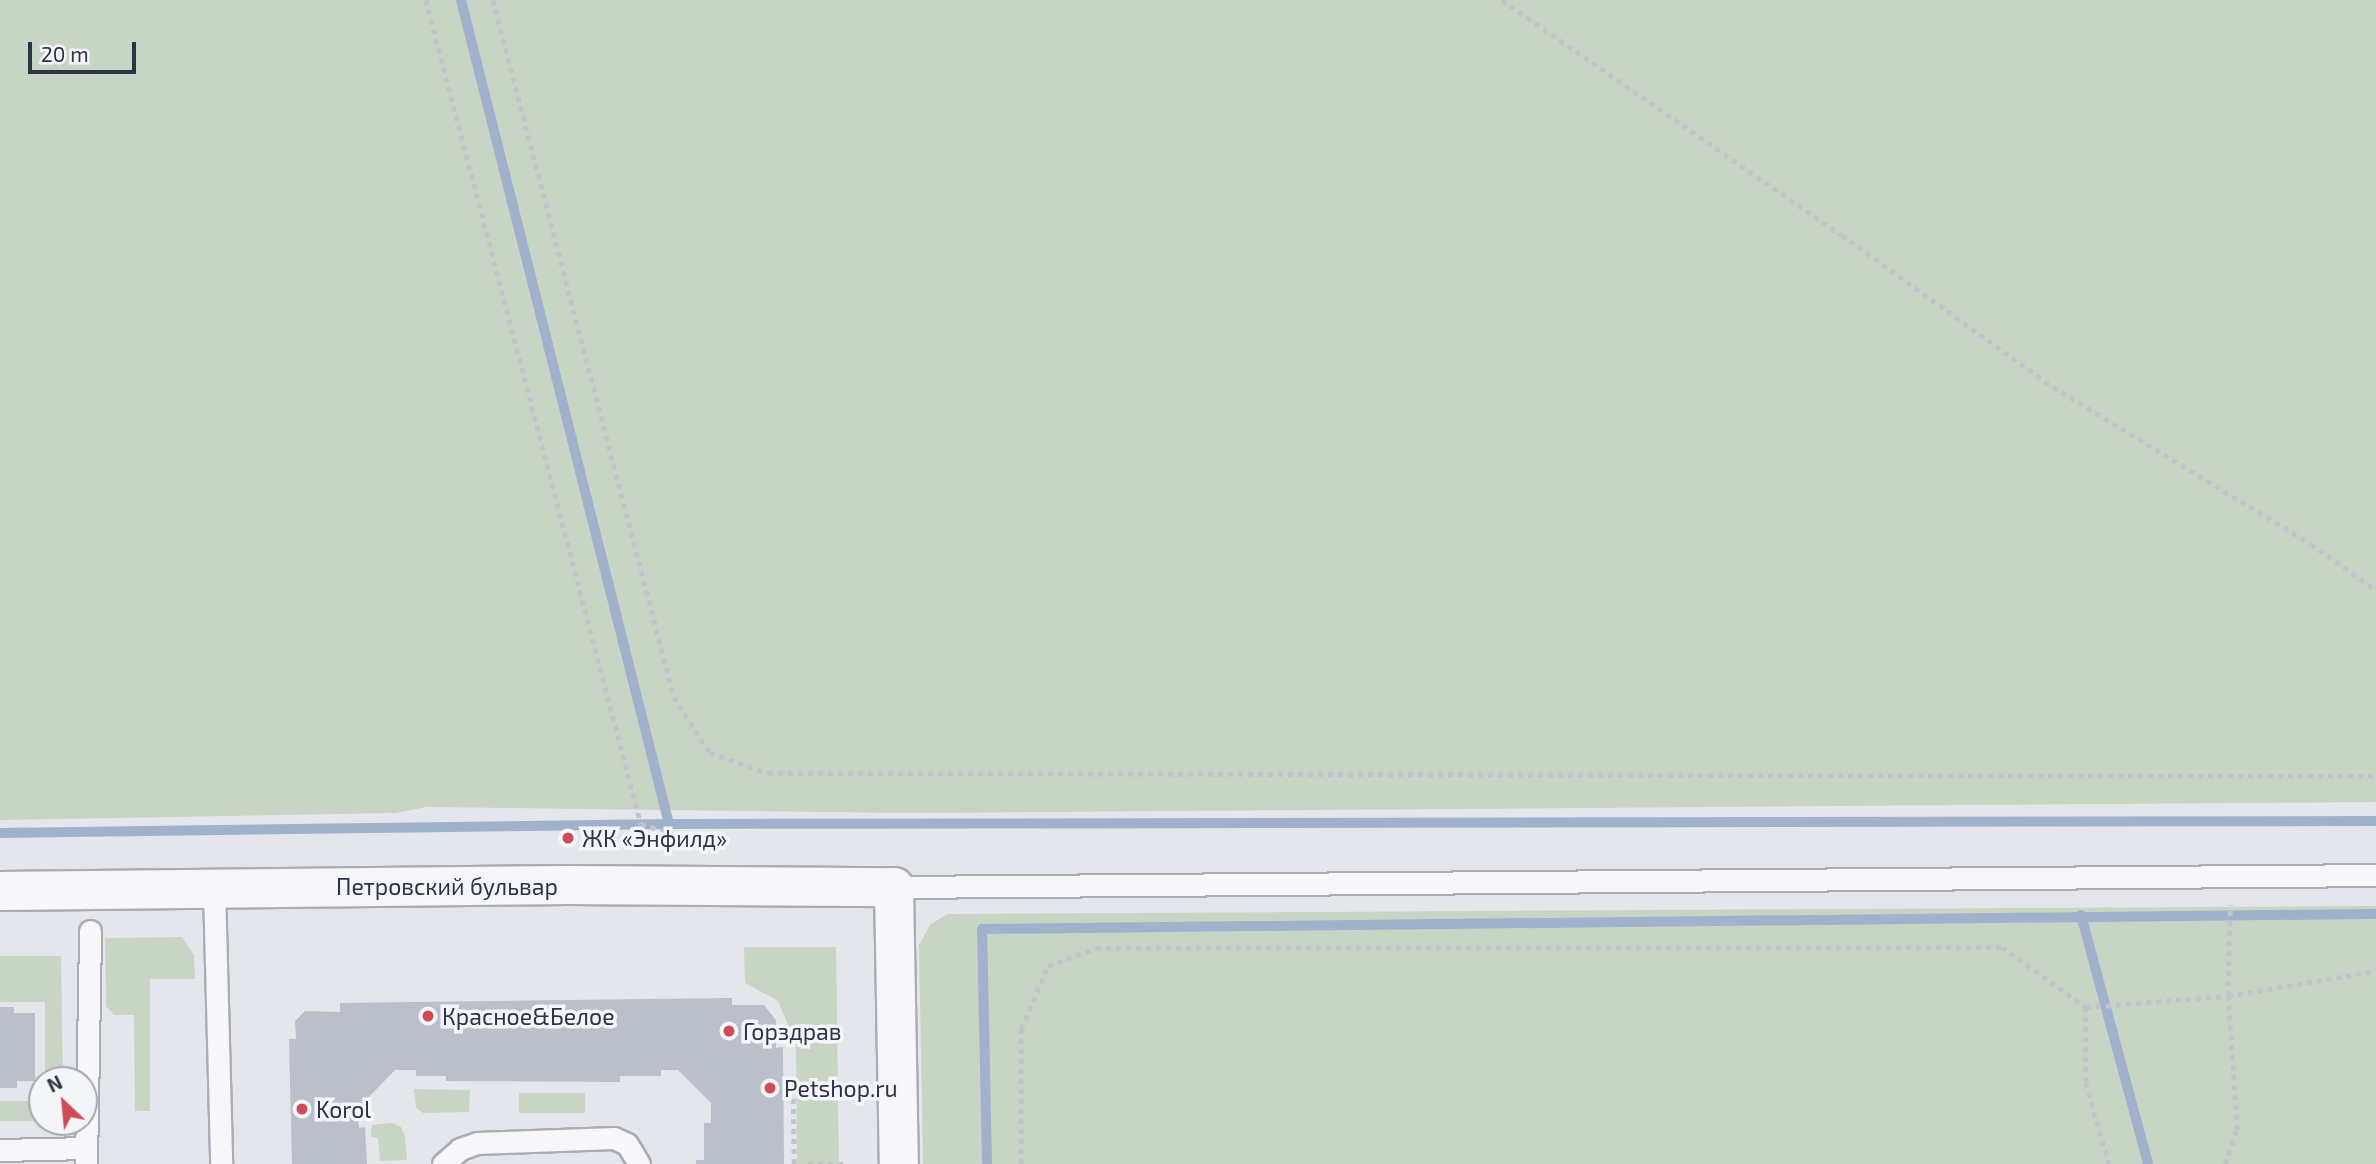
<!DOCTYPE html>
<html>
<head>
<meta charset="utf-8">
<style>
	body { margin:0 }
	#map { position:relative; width:2376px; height:1164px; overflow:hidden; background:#e4e6ec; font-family:"Exo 2",sans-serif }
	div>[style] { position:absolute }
	.green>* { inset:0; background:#c8d5c5; transform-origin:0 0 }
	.stream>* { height:10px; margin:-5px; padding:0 5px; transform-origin:5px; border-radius:5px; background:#a0b1cb }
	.building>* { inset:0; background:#bbbfc9 }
	.path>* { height:4.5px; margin-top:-2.25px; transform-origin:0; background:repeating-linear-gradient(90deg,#c2c4cb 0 5px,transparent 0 10px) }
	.roads { filter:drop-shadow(2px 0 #a9adb6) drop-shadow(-2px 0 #a9adb6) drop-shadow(0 2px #a9adb6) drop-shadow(0 -2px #a9adb6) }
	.service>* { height:21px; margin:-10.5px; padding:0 10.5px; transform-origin:10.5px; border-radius:10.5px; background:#f7f7fa }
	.minor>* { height:38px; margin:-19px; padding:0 19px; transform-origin:19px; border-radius:19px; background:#f7f7fa }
	.dots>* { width:19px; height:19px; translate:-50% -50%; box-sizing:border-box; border:4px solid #f4f5f9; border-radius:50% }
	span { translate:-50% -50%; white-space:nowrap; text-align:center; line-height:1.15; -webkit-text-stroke:7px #f4f5f9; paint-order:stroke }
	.poi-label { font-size:23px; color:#2b3344 }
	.left { translate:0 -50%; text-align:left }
	.street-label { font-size:23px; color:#2b3344 }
	.north { position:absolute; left:28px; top:1066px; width:70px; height:70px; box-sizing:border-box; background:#f4f5f9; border:2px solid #a4a7b1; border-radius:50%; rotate:334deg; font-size:19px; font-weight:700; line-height:28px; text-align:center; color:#2b3344 }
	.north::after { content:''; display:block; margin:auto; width:24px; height:32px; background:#ce4c56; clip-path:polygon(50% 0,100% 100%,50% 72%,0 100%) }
	.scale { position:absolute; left:28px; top:42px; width:108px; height:32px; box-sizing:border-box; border:4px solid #2b3344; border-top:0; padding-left:9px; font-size:21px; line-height:24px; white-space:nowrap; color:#2b3344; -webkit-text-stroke:5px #f4f5f9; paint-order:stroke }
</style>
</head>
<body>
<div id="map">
	<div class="green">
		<i style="clip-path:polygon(0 0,2376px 0,2376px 802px,912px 813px,426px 807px,396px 813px,0 820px)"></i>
		<i style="clip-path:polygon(2376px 906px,2376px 1164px,923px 1164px,919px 945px,930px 925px,947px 914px)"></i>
		<i style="clip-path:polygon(182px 937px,194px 955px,195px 979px,150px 979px,150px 1111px,135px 1111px,134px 1015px,114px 1015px,106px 1006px,105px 938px)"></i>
		<i style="clip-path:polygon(744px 947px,836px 947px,839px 1164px,797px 1164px,796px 1044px,778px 1001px,745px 983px)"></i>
		<i style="clip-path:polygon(0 956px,61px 956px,63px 1080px,45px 1080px,45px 1002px,0 1002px)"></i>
		<i style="clip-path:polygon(414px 1089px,470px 1090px,469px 1112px,423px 1113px,416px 1108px)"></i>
		<i style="left:519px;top:1093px;width:66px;height:20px"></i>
		<i style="left:0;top:1101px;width:42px;height:20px"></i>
		<i style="clip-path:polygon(392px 1123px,401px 1127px,405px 1136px,407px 1160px,380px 1161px,378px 1138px,371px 1137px,372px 1125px)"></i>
	</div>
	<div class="stream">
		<i style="left:461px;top:0;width:850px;rotate:75.83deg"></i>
		<i style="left:0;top:833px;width:669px;rotate:-0.77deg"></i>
		<i style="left:669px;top:824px;width:1707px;rotate:-0.1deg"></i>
		<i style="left:2081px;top:915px;width:258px;rotate:74.9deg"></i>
		<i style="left:987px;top:1164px;width:235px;rotate:-91.2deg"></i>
		<i style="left:982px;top:929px;width:1394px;rotate:-0.62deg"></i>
	</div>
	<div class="building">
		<i style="clip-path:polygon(732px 998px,732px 1005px,764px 1005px,776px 1020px,776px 1048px,783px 1047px,784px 1164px,696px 1164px,696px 1160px,704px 1160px,704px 1123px,711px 1123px,711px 1103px,678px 1070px,661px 1070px,661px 1076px,620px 1076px,620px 1082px,446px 1081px,446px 1076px,416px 1076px,416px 1070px,395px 1070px,358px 1108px,359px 1128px,365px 1127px,367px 1164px,292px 1164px,289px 1039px,296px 1039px,295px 1021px,305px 1011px,340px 1012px,340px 1003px)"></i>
		<i style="clip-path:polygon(0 1007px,14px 1007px,14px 1013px,35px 1013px,35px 1081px,17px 1081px,17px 1088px,0 1088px)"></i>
	</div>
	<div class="path">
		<i style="left:426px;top:0;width:852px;rotate:75.38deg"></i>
		<i style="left:641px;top:824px;width:38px;rotate:18deg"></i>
		<i style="left:677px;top:836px;width:13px;rotate:86deg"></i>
		<i style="left:493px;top:0;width:720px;rotate:75.44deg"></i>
		<i style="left:674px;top:697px;width:67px;rotate:57.3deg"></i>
		<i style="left:710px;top:753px;width:61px;rotate:19deg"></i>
		<i style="left:768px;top:773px;width:1608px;rotate:0.11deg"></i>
		<i style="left:1502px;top:0;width:413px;rotate:34.7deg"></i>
		<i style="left:1842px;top:235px;width:260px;rotate:35.8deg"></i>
		<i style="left:2053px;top:387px;width:302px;rotate:31.3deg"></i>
		<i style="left:2311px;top:544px;width:80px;rotate:35.3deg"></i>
		<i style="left:2086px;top:1007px;width:76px;rotate:90deg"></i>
		<i style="left:2086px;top:1083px;width:84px;rotate:74.1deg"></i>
		<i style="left:794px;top:1164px;width:75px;rotate:-90.8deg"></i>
		<i style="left:793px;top:1089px;width:49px;rotate:-1.2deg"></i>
		<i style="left:808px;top:1164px;width:37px"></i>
		<i style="left:1021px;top:1164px;width:135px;rotate:-90deg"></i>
		<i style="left:1021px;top:1029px;width:69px;rotate:-66.8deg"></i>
		<i style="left:1048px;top:966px;width:51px;rotate:-20.6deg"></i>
		<i style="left:1096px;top:948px;width:906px;rotate:-0.06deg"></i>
		<i style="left:2002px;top:947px;width:103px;rotate:35.5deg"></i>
		<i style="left:2086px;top:1007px;width:142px;rotate:-4.4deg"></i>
		<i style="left:2228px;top:996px;width:150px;rotate:-9.6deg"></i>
		<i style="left:2225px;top:1164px;width:36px;rotate:-71deg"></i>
		<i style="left:2237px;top:1130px;width:134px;rotate:-93.8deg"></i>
		<i style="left:2228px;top:996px;width:91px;rotate:-88.7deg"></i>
	</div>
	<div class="roads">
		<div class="service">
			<i style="left:894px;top:887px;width:1482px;rotate:-0.46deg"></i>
			<i style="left:214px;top:888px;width:276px;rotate:88.5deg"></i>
			<i style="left:0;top:1150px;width:85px;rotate:-1.3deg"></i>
			<i style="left:86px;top:1164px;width:233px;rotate:-89deg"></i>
			<i style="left:443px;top:1164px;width:23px;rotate:-41deg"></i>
			<i style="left:460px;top:1149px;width:18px;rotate:-19deg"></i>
			<i style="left:477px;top:1143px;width:137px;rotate:-2.1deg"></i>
			<i style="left:614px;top:1138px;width:14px;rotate:25deg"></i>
			<i style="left:627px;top:1144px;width:23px;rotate:59deg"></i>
		</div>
		<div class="minor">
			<i style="left:0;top:891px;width:568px;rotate:-0.61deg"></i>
			<i style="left:568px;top:885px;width:326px;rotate:0.4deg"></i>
			<i style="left:894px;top:887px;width:277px;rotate:89deg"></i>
		</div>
	</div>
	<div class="dots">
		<i style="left:568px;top:838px;background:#ce4c56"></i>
		<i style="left:428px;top:1016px;background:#ce4c56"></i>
		<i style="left:729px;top:1031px;background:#ce4c56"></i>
		<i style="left:770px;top:1088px;background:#ce4c56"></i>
		<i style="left:302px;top:1109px;background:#ce4c56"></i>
	</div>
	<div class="poi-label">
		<span class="left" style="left:582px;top:838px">ЖК «Энфилд»</span>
		<span class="left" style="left:442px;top:1016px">Красное&amp;Белое</span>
		<span class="left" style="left:743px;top:1031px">Горздрав</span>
		<span class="left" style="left:784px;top:1088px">Petshop.ru</span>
		<span class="left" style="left:316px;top:1109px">Korol</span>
	</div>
	<div class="street-label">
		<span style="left:447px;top:886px">Петровский бульвар</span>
	</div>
	<div class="north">N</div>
	<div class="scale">20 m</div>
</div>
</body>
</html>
